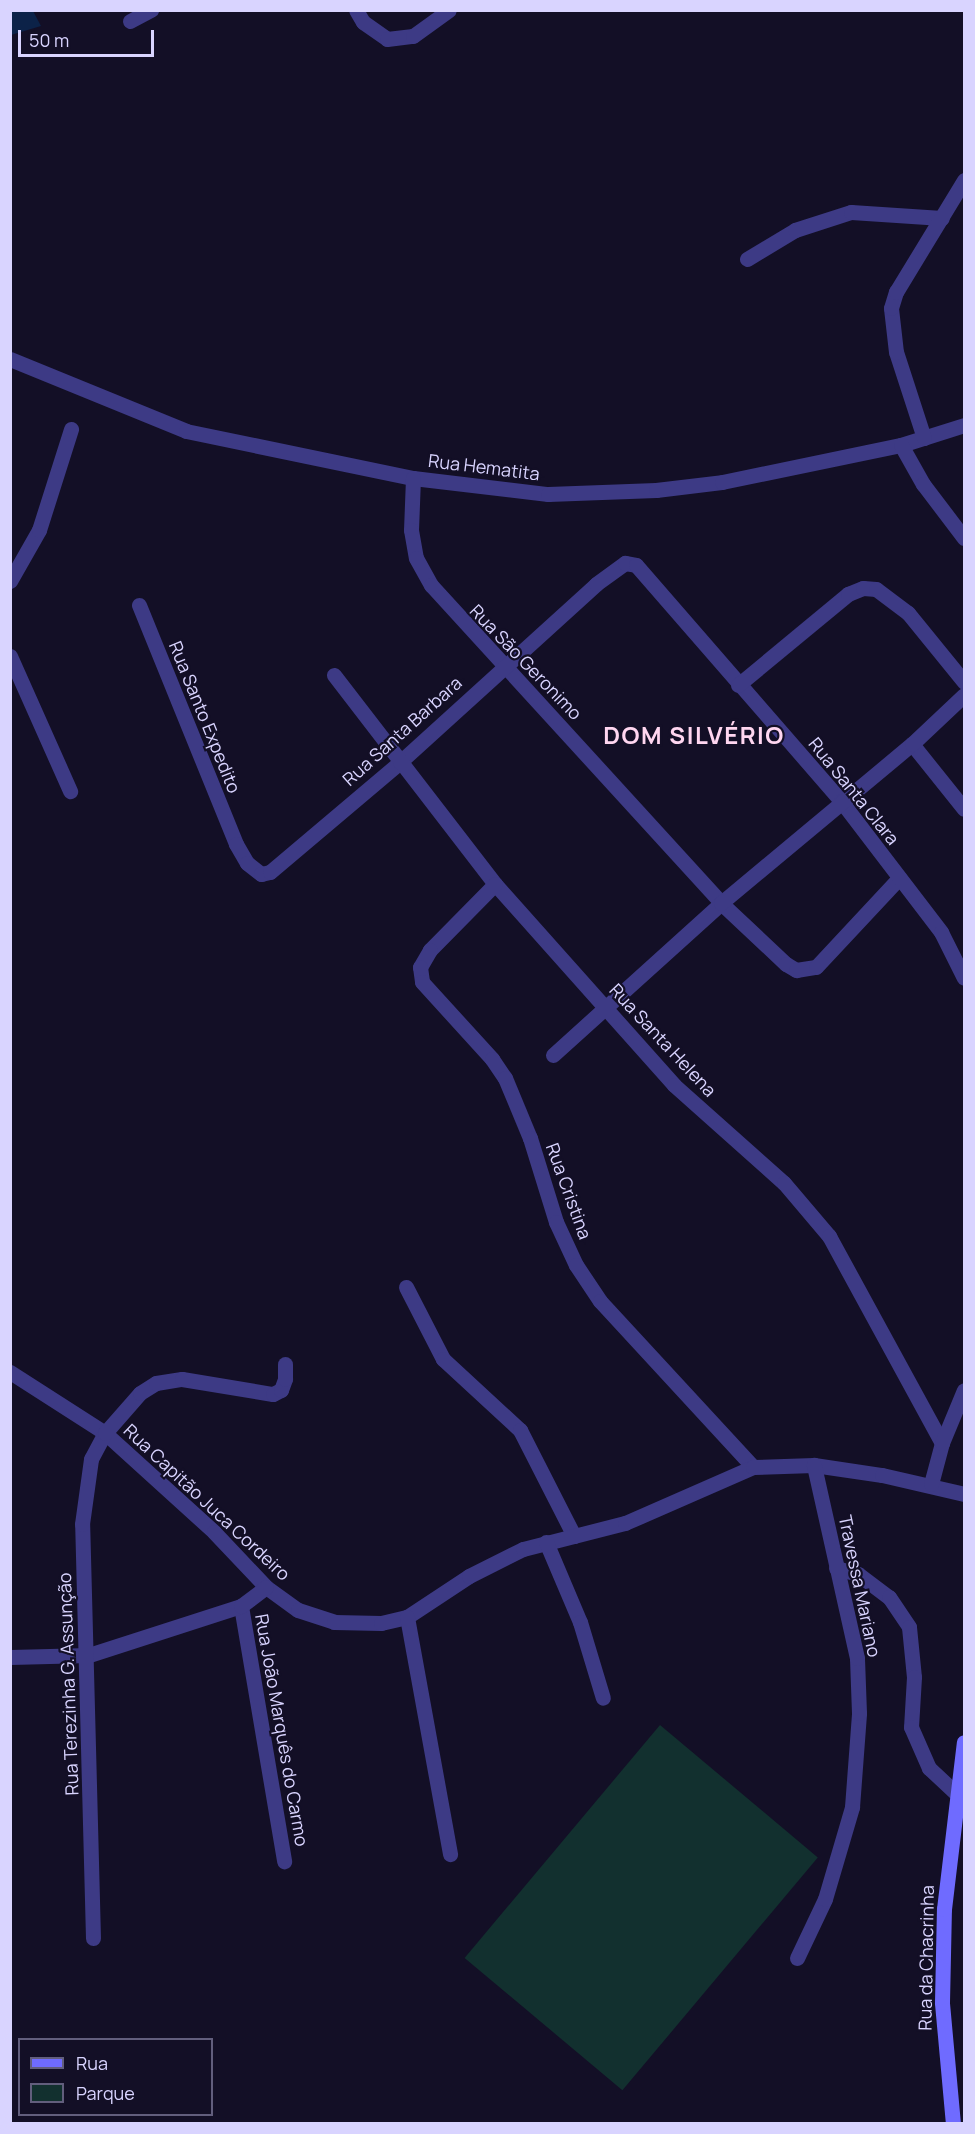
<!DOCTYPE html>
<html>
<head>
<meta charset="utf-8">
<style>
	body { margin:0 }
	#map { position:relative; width:975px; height:2134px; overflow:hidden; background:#130f26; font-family:Manrope,sans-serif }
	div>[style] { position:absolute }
	.green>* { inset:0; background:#12302f; transform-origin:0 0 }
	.water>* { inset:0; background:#0c2248 }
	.minor>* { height:15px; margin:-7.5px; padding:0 7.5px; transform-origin:7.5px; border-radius:7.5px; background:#3d3a85 }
	.secondary>* { height:15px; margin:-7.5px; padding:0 7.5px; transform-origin:7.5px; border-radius:7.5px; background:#6f6bff }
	span { translate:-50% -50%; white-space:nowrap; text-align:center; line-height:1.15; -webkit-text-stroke:4.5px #130f26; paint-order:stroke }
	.street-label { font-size:18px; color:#d9d4ff }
	.district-label { font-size:24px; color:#ffd6f0; font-weight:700; letter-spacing:1.5px }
	.frame { position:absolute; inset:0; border:12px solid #d9d4ff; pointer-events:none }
	.legend { position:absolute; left:18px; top:2038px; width:195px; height:78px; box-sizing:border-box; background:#130f26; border:2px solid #625e7d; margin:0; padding:8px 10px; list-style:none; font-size:18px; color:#d9d4ff }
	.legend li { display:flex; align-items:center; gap:12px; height:30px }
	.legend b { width:30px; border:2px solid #625e7d }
	.scale { position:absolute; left:18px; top:30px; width:136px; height:27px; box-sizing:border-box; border:3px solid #d9d4ff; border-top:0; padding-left:8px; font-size:18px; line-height:21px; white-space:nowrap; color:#d9d4ff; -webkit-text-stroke:4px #130f26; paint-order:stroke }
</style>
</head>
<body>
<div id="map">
	<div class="green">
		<i style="left:660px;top:1725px;width:206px;height:304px;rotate:40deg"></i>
	</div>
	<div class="water">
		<i style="clip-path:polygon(11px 10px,33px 11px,41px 26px,11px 35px)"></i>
	</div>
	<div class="minor">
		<i style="left:356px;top:10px;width:14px;rotate:60deg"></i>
		<i style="left:363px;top:22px;width:29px;rotate:35deg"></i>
		<i style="left:387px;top:39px;width:26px;rotate:-7deg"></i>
		<i style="left:413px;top:36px;width:44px;rotate:-35.8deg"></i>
		<i style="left:130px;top:21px;width:24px;rotate:-28deg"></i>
		<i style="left:747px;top:259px;width:56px;rotate:-31.1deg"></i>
		<i style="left:795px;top:230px;width:59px;rotate:-17.8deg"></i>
		<i style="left:851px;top:212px;width:91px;rotate:3.8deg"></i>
		<i style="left:10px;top:359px;width:190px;rotate:22.2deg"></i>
		<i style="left:186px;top:431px;width:232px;rotate:11.7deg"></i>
		<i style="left:413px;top:478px;width:136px;rotate:6.8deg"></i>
		<i style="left:548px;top:494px;width:108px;rotate:-2.1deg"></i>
		<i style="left:656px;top:490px;width:66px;rotate:-6.9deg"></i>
		<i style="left:722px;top:482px;width:183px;rotate:-11.7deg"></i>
		<i style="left:901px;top:445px;width:66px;rotate:-17.6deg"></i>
		<i style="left:924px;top:438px;width:90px;rotate:-108deg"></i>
		<i style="left:896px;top:352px;width:44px;rotate:-96.5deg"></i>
		<i style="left:891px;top:308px;width:17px;rotate:-73deg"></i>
		<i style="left:896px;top:292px;width:131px;rotate:-58.7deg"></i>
		<i style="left:901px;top:445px;width:45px;rotate:60.6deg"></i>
		<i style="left:923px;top:484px;width:68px;rotate:52.8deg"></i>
		<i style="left:413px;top:478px;width:52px;rotate:92.2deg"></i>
		<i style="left:411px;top:530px;width:28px;rotate:80deg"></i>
		<i style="left:416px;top:558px;width:31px;rotate:61deg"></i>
		<i style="left:431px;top:585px;width:430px;rotate:47.6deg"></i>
		<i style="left:721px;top:903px;width:89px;rotate:43.2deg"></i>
		<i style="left:786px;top:964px;width:12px;rotate:31deg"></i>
		<i style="left:796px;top:970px;width:20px;rotate:-9deg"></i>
		<i style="left:816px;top:967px;width:122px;rotate:-47deg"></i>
		<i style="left:10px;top:581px;width:59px;rotate:-60.4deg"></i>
		<i style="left:39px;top:530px;width:106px;rotate:-72.4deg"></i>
		<i style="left:139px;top:605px;width:258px;rotate:67.9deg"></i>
		<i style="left:236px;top:844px;width:22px;rotate:60deg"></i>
		<i style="left:247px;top:863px;width:18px;rotate:38deg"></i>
		<i style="left:261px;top:874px;width:9px;rotate:-13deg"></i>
		<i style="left:270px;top:872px;width:170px;rotate:-40.2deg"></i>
		<i style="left:400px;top:762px;width:265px;rotate:-42.2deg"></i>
		<i style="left:596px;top:584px;width:36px;rotate:-36deg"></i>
		<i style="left:625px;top:563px;width:11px;rotate:10deg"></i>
		<i style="left:636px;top:565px;width:313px;rotate:49deg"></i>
		<i style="left:841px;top:801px;width:165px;rotate:52.6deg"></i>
		<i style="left:941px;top:932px;width:51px;rotate:63.4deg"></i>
		<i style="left:10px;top:656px;width:148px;rotate:66deg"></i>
		<i style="left:334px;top:675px;width:264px;rotate:52.4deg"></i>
		<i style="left:495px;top:884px;width:269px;rotate:48.3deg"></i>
		<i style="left:674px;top:1085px;width:147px;rotate:41.7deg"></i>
		<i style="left:784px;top:1183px;width:70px;rotate:49.7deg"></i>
		<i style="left:829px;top:1236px;width:236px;rotate:61.4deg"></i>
		<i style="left:738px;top:685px;width:143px;rotate:-39.6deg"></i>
		<i style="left:848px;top:594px;width:16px;rotate:-22deg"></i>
		<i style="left:863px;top:588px;width:13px;rotate:4deg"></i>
		<i style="left:876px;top:589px;width:40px;rotate:37deg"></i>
		<i style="left:908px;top:613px;width:89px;rotate:50.9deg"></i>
		<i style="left:912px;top:744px;width:83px;rotate:51.3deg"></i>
		<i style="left:495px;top:884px;width:93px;rotate:134.6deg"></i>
		<i style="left:430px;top:950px;width:20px;rotate:120deg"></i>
		<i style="left:420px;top:967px;width:15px;rotate:82deg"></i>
		<i style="left:422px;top:982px;width:104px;rotate:47.7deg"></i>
		<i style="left:492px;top:1059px;width:23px;rotate:56deg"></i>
		<i style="left:505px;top:1078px;width:65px;rotate:67.4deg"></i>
		<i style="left:530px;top:1138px;width:88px;rotate:72.8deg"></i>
		<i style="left:556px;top:1222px;width:47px;rotate:65.1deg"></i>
		<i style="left:576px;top:1265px;width:43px;rotate:56.3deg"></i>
		<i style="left:600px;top:1301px;width:226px;rotate:47.3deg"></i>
		<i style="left:553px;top:1055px;width:227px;rotate:-42.1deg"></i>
		<i style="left:721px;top:903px;width:249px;rotate:-39.8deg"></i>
		<i style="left:912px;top:744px;width:71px;rotate:-43.3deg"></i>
		<i style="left:406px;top:1287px;width:81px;rotate:62.8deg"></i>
		<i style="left:443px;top:1359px;width:105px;rotate:42.7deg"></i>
		<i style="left:520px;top:1430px;width:119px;rotate:63deg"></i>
		<i style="left:10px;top:1372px;width:113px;rotate:32.7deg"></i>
		<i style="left:105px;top:1433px;width:147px;rotate:42.2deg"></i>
		<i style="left:214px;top:1532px;width:76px;rotate:46.6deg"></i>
		<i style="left:266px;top:1587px;width:39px;rotate:36deg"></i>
		<i style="left:298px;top:1610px;width:38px;rotate:18deg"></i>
		<i style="left:334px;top:1622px;width:47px;rotate:1.2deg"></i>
		<i style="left:381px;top:1623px;width:27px;rotate:-13deg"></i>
		<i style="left:407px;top:1617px;width:74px;rotate:-33.5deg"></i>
		<i style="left:469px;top:1576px;width:60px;rotate:-26.6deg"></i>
		<i style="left:523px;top:1549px;width:105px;rotate:-14.3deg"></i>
		<i style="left:625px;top:1523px;width:140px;rotate:-23.6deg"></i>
		<i style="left:753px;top:1467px;width:61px;rotate:-1.9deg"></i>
		<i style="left:814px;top:1465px;width:69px;rotate:8.4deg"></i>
		<i style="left:882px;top:1475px;width:84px;rotate:13deg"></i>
		<i style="left:931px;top:1484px;width:42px;rotate:-75deg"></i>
		<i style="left:942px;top:1443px;width:57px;rotate:-67.5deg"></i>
		<i style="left:546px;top:1542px;width:87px;rotate:67deg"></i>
		<i style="left:580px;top:1622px;width:79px;rotate:73.2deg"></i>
		<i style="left:836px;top:1568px;width:23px;rotate:15deg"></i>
		<i style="left:858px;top:1574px;width:39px;rotate:37deg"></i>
		<i style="left:889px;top:1597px;width:36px;rotate:56deg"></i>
		<i style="left:909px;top:1627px;width:50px;rotate:84.3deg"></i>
		<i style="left:914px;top:1677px;width:50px;rotate:93.4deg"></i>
		<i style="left:911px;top:1727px;width:45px;rotate:66.3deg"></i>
		<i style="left:929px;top:1768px;width:38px;rotate:43deg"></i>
		<i style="left:241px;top:1606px;width:259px;rotate:80.4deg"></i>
		<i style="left:407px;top:1617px;width:241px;rotate:79.7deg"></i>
		<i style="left:10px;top:1657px;width:79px;rotate:-1.5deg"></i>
		<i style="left:89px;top:1655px;width:160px;rotate:-17.9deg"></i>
		<i style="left:241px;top:1606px;width:31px;rotate:-37deg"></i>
		<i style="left:93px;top:1938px;width:414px;rotate:-91.5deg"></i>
		<i style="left:82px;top:1524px;width:66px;rotate:-82.1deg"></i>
		<i style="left:91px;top:1459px;width:30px;rotate:-62deg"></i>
		<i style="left:105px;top:1433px;width:53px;rotate:-48.8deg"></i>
		<i style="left:140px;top:1393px;width:19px;rotate:-32deg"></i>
		<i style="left:156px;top:1383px;width:26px;rotate:-9deg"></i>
		<i style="left:182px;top:1379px;width:92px;rotate:9.4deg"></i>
		<i style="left:273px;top:1394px;width:9px;rotate:-27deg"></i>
		<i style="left:281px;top:1390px;width:12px;rotate:-70deg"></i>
		<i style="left:285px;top:1379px;width:15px;rotate:-90deg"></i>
		<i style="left:797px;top:1958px;width:65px;rotate:-64.6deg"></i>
		<i style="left:825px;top:1899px;width:96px;rotate:-73.6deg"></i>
		<i style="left:852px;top:1807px;width:94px;rotate:-85.7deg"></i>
		<i style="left:859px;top:1713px;width:55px;rotate:-92.1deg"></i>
		<i style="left:857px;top:1658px;width:198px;rotate:-102.6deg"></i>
	</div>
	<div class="secondary">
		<i style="left:953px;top:2124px;width:122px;rotate:-95.2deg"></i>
		<i style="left:942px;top:2002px;width:93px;rotate:-88.8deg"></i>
		<i style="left:944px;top:1909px;width:168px;rotate:-83.2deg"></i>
	</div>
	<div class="street-label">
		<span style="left:484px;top:467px;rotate:7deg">Rua Hematita</span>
		<span style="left:526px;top:662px;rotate:46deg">Rua São Geronimo</span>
		<span style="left:205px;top:717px;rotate:68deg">Rua Santo Expedito</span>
		<span style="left:402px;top:731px;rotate:-42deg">Rua Santa Barbara</span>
		<span style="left:854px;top:791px;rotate:51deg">Rua Santa Clara</span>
		<span style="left:663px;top:1040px;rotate:47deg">Rua Santa Helena</span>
		<span style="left:569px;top:1191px;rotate:70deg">Rua Cristina</span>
		<span style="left:207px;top:1502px;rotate:43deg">Rua Capitão Juca Cordeiro</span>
		<span style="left:860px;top:1586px;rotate:78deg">Travessa Mariano</span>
		<span style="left:68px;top:1684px;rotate:-92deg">Rua Terezinha G. Assunção</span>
		<span style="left:282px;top:1730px;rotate:80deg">Rua João Marquês do Carmo</span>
		<span style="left:926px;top:1958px;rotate:-89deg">Rua da Chacrinha</span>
	</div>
	<div class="district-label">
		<span style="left:694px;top:735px">DOM SILVÉRIO</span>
	</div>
	<div class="frame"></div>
	<ul class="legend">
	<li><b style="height:8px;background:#6f6bff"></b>Rua</li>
	<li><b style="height:16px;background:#12302f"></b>Parque</li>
	</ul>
	<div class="scale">50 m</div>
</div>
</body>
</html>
